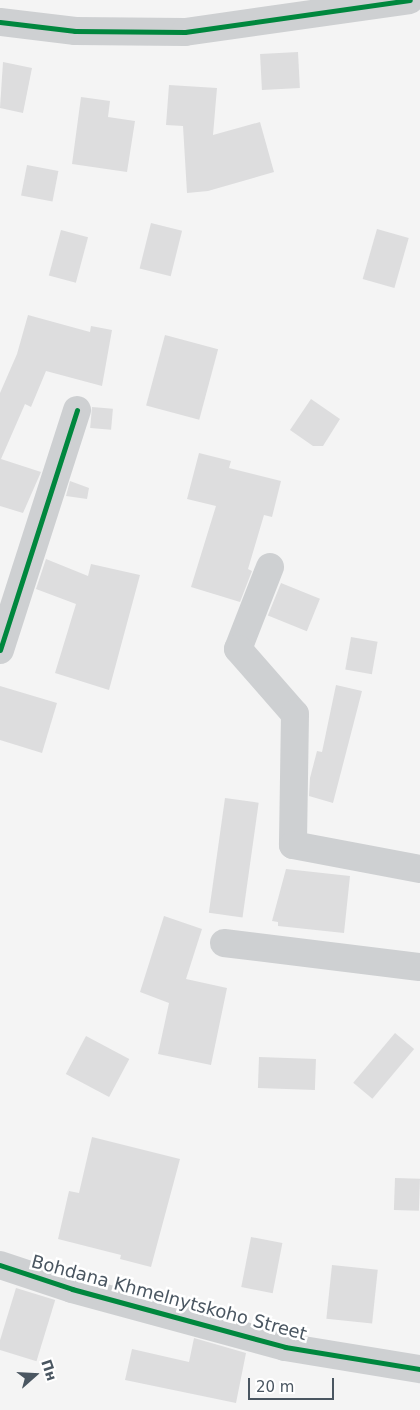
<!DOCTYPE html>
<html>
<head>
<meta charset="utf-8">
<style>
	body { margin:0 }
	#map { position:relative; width:420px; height:1410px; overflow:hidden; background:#f4f4f4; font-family:"DejaVu Sans",sans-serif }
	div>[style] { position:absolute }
	.building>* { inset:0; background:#ddddde; transform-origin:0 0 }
	.minor>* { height:28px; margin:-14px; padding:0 14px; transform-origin:14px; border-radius:14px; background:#ced0d2 }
	.cycleway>* { height:5px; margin:-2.5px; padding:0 2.5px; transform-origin:2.5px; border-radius:2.5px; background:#00873e }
	span { translate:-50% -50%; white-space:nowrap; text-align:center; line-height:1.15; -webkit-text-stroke:5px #fff; paint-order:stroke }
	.street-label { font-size:18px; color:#4a5661 }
	.north { position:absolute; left:10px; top:1350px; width:50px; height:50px; -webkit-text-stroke:4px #fff; paint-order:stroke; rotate:71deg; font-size:14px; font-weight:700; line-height:20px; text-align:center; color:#4a5661 }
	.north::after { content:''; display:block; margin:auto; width:18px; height:22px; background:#4a5661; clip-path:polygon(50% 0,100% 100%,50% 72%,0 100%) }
	.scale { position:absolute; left:248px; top:1378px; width:86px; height:22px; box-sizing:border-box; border:2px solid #4a5661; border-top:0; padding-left:6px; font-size:15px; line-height:18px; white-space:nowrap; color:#4a5661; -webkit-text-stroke:4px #fff; paint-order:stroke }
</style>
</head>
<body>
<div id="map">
	<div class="building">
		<i style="left:298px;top:52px;width:36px;height:38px;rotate:87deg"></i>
		<i style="clip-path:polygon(3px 62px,32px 68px,23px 113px,0 108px)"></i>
		<i style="clip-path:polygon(169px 85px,217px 88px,213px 135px,260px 122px,274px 172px,208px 191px,187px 193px,183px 126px,166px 125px)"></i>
		<i style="clip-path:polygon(81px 97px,110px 101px,108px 117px,135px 121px,127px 172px,72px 164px)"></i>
		<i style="left:27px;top:165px;width:32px;height:31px;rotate:11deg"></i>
		<i style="left:151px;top:223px;width:32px;height:47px;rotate:14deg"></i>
		<i style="left:377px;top:229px;width:33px;height:52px;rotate:16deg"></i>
		<i style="left:61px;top:230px;width:28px;height:47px;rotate:15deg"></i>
		<i style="clip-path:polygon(28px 315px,90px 332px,91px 326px,112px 330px,102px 386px,46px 371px,31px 407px,25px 404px,1px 459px,41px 472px,23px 513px,0 506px,0 393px,17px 354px)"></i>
		<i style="left:165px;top:335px;width:55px;height:73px;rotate:15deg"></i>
		<i style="clip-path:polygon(311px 399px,340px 419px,323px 446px,313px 446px,290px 430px)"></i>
		<i style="left:92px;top:407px;width:21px;height:21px;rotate:5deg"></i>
		<i style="clip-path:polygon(199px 453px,231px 461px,229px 468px,281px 481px,272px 517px,264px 515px,248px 569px,252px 571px,240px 602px,191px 587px,216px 506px,187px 499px)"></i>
		<i style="clip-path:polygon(70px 481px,89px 488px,87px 499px,66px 496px)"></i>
		<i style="clip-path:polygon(46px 559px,88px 576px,91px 564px,140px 575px,109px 690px,55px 673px,76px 604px,36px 589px)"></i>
		<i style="left:281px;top:583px;width:42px;height:35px;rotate:22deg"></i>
		<i style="left:351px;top:637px;width:27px;height:33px;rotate:10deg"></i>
		<i style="clip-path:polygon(336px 685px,362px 691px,333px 803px,309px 796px,310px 778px,317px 751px,322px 752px)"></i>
		<i style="clip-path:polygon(0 686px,57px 703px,42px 753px,0 740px)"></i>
		<i style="left:225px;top:798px;width:34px;height:116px;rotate:8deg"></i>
		<i style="clip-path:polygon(286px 869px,350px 876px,344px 933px,278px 926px,278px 922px,272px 921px)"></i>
		<i style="clip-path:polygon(164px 916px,202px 929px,186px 979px,227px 988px,211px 1065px,158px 1054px,169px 1003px,140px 992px)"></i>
		<i style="left:395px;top:1033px;width:25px;height:65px;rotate:40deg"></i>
		<i style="left:86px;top:1036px;width:49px;height:43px;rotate:28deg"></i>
		<i style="left:259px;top:1057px;width:57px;height:31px;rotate:2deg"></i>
		<i style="clip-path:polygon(92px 1137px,180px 1159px,151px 1267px,120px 1259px,121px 1255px,58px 1239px,69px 1191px,79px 1193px)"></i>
		<i style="left:395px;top:1178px;width:25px;height:32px;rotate:2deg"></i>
		<i style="left:251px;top:1237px;width:32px;height:51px;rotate:11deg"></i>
		<i style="left:332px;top:1265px;width:46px;height:54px;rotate:6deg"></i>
		<i style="left:16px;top:1288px;width:41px;height:64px;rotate:17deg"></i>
		<i style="clip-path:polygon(194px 1338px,246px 1353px,236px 1403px,125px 1380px,132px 1349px,189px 1362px)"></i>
	</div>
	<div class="minor">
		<i style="left:0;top:22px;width:76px;rotate:6.8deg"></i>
		<i style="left:75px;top:31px;width:110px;rotate:0.5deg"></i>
		<i style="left:185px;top:32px;width:227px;rotate:-8.1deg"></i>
		<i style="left:270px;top:567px;width:88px;rotate:111.3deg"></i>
		<i style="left:238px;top:649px;width:86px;rotate:48.8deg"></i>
		<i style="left:295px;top:714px;width:131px;rotate:90.9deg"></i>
		<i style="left:293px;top:845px;width:129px;rotate:10.7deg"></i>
		<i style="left:0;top:650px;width:252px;rotate:-72.2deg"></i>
		<i style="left:224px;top:943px;width:197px;rotate:7deg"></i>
		<i style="left:0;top:1265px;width:76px;rotate:18.4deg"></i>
		<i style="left:72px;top:1289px;width:221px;rotate:15.2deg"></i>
		<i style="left:285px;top:1347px;width:137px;rotate:9.3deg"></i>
	</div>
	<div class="cycleway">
		<i style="left:0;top:22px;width:76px;rotate:6.8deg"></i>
		<i style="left:75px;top:31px;width:110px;rotate:0.5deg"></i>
		<i style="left:185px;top:32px;width:227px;rotate:-8.1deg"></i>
		<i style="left:0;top:650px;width:252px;rotate:-72.2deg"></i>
		<i style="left:0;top:1265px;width:76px;rotate:18.4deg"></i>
		<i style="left:72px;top:1289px;width:221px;rotate:15.2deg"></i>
		<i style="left:285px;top:1347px;width:137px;rotate:9.3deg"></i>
	</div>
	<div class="street-label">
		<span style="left:169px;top:1298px;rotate:15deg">Bohdana Khmelnytskoho Street</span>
	</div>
	<div class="north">Пн</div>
	<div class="scale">20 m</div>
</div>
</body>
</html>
